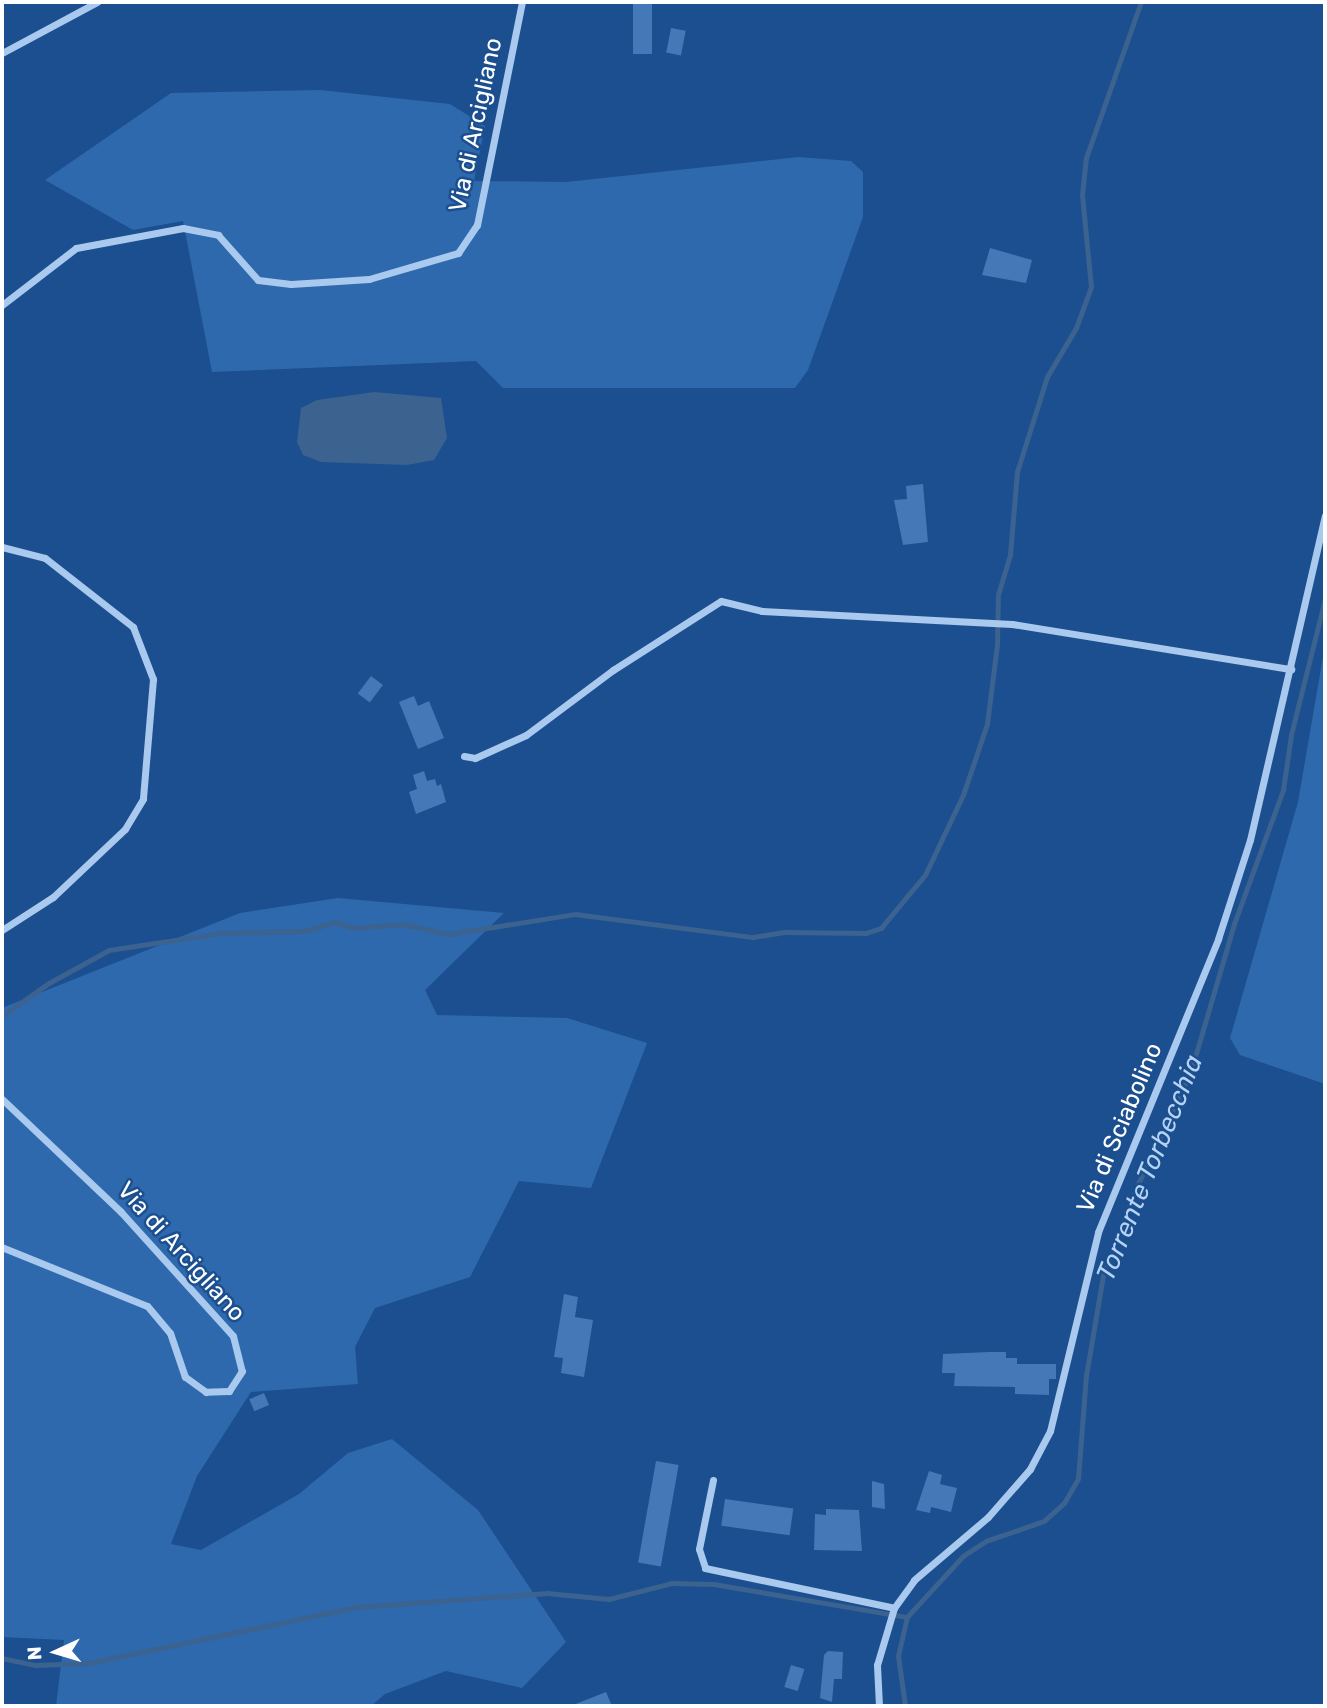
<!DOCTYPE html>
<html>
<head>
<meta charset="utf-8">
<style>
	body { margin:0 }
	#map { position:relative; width:1327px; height:1708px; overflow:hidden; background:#1b4f8f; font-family:Rubik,sans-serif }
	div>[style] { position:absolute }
	.green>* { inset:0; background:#2e69ad }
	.water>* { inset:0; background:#3c6290 }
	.stream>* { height:4.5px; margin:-2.25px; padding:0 2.25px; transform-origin:2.25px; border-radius:2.25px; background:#3c6290 }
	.building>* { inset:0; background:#4478b7; transform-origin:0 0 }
	.street>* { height:7px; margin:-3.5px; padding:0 3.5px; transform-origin:3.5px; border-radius:3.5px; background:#a9c9ee }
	span { translate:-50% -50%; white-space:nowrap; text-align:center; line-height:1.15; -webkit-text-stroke:5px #1b4f8f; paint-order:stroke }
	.street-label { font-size:24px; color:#fff }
	.water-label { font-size:26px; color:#b5d3f5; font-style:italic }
	.frame { position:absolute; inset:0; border:4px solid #fff; pointer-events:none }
	.north { position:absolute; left:21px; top:1617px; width:70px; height:70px; -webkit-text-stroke:5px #1b4f8f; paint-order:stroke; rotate:266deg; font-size:19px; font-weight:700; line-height:28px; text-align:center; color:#fff }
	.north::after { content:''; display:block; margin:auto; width:24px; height:32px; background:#fff; clip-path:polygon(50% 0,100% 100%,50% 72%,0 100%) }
</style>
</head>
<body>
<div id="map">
	<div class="green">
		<i style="clip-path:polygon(320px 90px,450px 104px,485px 126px,474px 181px,566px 182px,798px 157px,851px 161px,863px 172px,863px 217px,808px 370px,795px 388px,503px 388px,476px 361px,212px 372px,183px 221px,133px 230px,45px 180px,171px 93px)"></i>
		<i style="clip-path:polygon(1325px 645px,1325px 1084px,1240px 1055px,1230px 1038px,1298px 802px)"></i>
		<i style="clip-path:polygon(338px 898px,504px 913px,425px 990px,437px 1015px,567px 1018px,647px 1043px,591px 1188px,519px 1181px,470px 1277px,375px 1308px,355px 1347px,358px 1384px,251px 1392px,197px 1476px,171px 1544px,201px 1550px,299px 1494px,348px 1453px,392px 1439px,478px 1510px,566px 1642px,522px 1688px,446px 1671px,385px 1694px,371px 1706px,56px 1706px,64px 1640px,2px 1637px,2px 1008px,240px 913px)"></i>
	</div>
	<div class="water">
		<i style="clip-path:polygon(374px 392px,441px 398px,447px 438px,434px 460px,407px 465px,321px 462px,303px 455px,297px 442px,301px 408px,317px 400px)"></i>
	</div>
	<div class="stream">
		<i style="left:2px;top:1016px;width:57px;rotate:-35.1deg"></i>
		<i style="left:49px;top:983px;width:68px;rotate:-28.8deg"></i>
		<i style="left:109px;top:950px;width:114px;rotate:-8.6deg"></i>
		<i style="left:222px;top:933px;width:83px;rotate:-1.4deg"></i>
		<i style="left:305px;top:931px;width:31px;rotate:-17deg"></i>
		<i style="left:335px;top:922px;width:21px;rotate:17deg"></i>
		<i style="left:355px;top:928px;width:47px;rotate:-4.9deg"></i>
		<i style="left:402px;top:924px;width:48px;rotate:12deg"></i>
		<i style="left:449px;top:934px;width:128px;rotate:-9deg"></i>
		<i style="left:575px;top:914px;width:179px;rotate:7.4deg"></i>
		<i style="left:753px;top:937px;width:33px;rotate:-9deg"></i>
		<i style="left:786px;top:932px;width:80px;rotate:0.7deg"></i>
		<i style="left:866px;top:933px;width:16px;rotate:-18deg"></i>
		<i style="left:881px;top:928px;width:69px;rotate:-50.3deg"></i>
		<i style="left:925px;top:875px;width:89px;rotate:-64.6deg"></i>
		<i style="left:963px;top:795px;width:75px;rotate:-71.3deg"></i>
		<i style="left:987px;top:724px;width:80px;rotate:-82.8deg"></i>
		<i style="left:997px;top:645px;width:50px;rotate:-88.9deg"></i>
		<i style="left:998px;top:595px;width:42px;rotate:-73.3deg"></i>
		<i style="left:1010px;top:555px;width:83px;rotate:-85.2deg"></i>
		<i style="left:1017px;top:472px;width:100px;rotate:-72.5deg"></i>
		<i style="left:1047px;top:377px;width:57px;rotate:-59.4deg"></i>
		<i style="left:1076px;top:328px;width:44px;rotate:-69.9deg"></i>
		<i style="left:1091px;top:287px;width:92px;rotate:-95.6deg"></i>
		<i style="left:1082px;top:195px;width:37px;rotate:-84deg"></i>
		<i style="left:1086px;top:158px;width:165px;rotate:-70.6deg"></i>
		<i style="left:2px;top:1658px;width:35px;rotate:12deg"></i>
		<i style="left:36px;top:1665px;width:53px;rotate:-2.2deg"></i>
		<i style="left:89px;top:1663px;width:275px;rotate:-11.8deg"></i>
		<i style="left:358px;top:1607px;width:190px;rotate:-4.2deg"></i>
		<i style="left:547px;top:1593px;width:62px;rotate:5.5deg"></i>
		<i style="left:609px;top:1599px;width:65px;rotate:-14.3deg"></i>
		<i style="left:672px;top:1583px;width:42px;rotate:1.4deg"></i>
		<i style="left:714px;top:1584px;width:196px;rotate:9.7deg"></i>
		<i style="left:905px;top:1706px;width:50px;rotate:-98deg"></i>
		<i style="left:898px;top:1656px;width:40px;rotate:-77deg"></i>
		<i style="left:907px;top:1617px;width:83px;rotate:-47.4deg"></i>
		<i style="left:963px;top:1556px;width:27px;rotate:-33deg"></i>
		<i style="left:986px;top:1541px;width:61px;rotate:-19deg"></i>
		<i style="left:1044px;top:1521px;width:27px;rotate:-42deg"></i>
		<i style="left:1064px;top:1503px;width:28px;rotate:-60deg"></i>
		<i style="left:1078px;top:1479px;width:103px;rotate:-85.6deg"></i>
		<i style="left:1086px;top:1376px;width:102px;rotate:-80.4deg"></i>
		<i style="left:1103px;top:1275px;width:95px;rotate:-69.1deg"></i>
		<i style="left:1137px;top:1186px;width:127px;rotate:-64.8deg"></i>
		<i style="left:1191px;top:1071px;width:153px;rotate:-73.7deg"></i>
		<i style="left:1234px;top:924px;width:143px;rotate:-69.9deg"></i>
		<i style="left:1283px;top:790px;width:56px;rotate:-81.7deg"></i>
		<i style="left:1291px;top:735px;width:140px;rotate:-76deg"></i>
	</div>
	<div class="building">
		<i style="left:633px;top:2px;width:19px;height:52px"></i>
		<i style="left:671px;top:28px;width:15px;height:25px;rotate:11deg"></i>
		<i style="clip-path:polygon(990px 248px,1032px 260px,1026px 283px,982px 275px)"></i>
		<i style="clip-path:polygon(923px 484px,928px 542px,903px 545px,894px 500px,907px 499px,906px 486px)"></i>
		<i style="left:371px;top:676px;width:15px;height:22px;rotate:37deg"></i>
		<i style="clip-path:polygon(414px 696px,418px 706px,429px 701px,444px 738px,418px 749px,399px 702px)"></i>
		<i style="clip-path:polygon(424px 771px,427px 781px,435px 779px,437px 786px,441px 784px,446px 802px,416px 814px,409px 792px,417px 789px,413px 775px)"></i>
		<i style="clip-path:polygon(564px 1294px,578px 1297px,575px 1317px,593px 1320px,584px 1377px,561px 1373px,563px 1358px,554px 1357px)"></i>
		<i style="clip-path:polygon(989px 1352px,1006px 1352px,1006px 1358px,1017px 1358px,1017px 1364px,1056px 1364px,1056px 1379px,1049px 1379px,1049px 1395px,1015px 1394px,1015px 1387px,954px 1386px,955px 1373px,942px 1373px,943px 1354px)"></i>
		<i style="left:264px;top:1393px;width:13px;height:16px;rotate:67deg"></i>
		<i style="left:656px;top:1461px;width:23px;height:103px;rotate:10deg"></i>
		<i style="clip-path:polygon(929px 1471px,942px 1475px,940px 1484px,957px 1488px,951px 1512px,931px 1507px,930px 1513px,916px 1510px)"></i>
		<i style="clip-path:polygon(872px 1481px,884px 1484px,885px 1509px,872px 1507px)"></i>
		<i style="left:725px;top:1499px;width:69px;height:27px;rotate:8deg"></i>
		<i style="clip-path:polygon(826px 1509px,859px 1510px,862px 1551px,814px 1550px,815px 1514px,826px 1515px)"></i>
		<i style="clip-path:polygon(828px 1651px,843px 1652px,842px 1679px,834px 1679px,832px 1702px,820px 1698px,824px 1655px)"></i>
		<i style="left:791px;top:1665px;width:14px;height:23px;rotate:17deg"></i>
		<i style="clip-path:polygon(606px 1692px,612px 1706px,573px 1706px,573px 1705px)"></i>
	</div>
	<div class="street">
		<i style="left:2px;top:53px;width:108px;rotate:-28.2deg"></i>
		<i style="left:2px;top:305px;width:93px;rotate:-37.6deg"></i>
		<i style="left:76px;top:248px;width:109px;rotate:-10.6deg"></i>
		<i style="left:183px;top:228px;width:36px;rotate:11deg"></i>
		<i style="left:218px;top:235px;width:60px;rotate:48.4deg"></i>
		<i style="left:258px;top:280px;width:33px;rotate:7deg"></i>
		<i style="left:291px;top:284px;width:78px;rotate:-3.7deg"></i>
		<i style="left:369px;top:279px;width:93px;rotate:-16.3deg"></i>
		<i style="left:458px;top:253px;width:34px;rotate:-56deg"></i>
		<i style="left:477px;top:225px;width:227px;rotate:-78.6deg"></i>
		<i style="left:2px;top:547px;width:44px;rotate:14.3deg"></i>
		<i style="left:45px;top:558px;width:112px;rotate:38.1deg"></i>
		<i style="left:133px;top:627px;width:56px;rotate:69deg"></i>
		<i style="left:153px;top:679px;width:120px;rotate:94.8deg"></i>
		<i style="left:143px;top:799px;width:35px;rotate:121deg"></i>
		<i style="left:125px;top:829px;width:99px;rotate:136.6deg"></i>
		<i style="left:53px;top:897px;width:61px;rotate:147.1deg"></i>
		<i style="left:464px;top:756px;width:11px;rotate:10deg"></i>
		<i style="left:475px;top:758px;width:56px;rotate:-24.3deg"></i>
		<i style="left:526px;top:735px;width:109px;rotate:-36.8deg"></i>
		<i style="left:613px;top:670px;width:128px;rotate:-32.6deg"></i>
		<i style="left:721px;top:601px;width:42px;rotate:13.7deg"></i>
		<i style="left:762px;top:611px;width:250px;rotate:3deg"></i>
		<i style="left:1012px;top:624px;width:283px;rotate:9.2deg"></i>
		<i style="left:2px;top:1099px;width:164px;rotate:43.5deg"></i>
		<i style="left:121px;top:1212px;width:167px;rotate:47.9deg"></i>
		<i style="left:233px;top:1336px;width:36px;rotate:76deg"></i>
		<i style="left:242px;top:1371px;width:24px;rotate:123deg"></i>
		<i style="left:229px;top:1391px;width:23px;rotate:178deg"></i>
		<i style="left:206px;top:1392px;width:26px;rotate:-144deg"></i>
		<i style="left:185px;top:1377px;width:46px;rotate:-108.8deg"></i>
		<i style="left:170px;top:1333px;width:35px;rotate:-130deg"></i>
		<i style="left:147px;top:1306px;width:157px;rotate:-157.9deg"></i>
		<i style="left:713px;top:1480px;width:70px;rotate:101.5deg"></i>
		<i style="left:699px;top:1549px;width:20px;rotate:72deg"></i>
		<i style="left:705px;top:1568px;width:193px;rotate:11.9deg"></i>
		<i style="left:879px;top:1706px;width:41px;rotate:-92.8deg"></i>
		<i style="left:877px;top:1665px;width:59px;rotate:-73.4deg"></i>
		<i style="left:894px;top:1608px;width:34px;rotate:-54deg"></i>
		<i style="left:914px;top:1580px;width:97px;rotate:-40.4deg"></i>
		<i style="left:988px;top:1517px;width:64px;rotate:-48.8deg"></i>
		<i style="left:1030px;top:1469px;width:43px;rotate:-62.2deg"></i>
		<i style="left:1050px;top:1431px;width:205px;rotate:-76.4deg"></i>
		<i style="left:1098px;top:1232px;width:317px;rotate:-67.7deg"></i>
		<i style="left:1218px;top:939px;width:104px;rotate:-72.1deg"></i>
		<i style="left:1250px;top:840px;width:333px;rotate:-77deg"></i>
	</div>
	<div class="street-label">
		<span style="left:476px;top:125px;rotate:-78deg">Via di Arcigliano</span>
		<span style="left:1120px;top:1128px;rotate:-67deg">Via di Sciabolino</span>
		<span style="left:181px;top:1252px;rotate:48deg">Via di Arcigliano</span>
	</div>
	<div class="water-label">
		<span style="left:1150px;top:1168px;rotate:-68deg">Torrente Torbecchia</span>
	</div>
	<div class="frame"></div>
	<div class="north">N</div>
</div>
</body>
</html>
